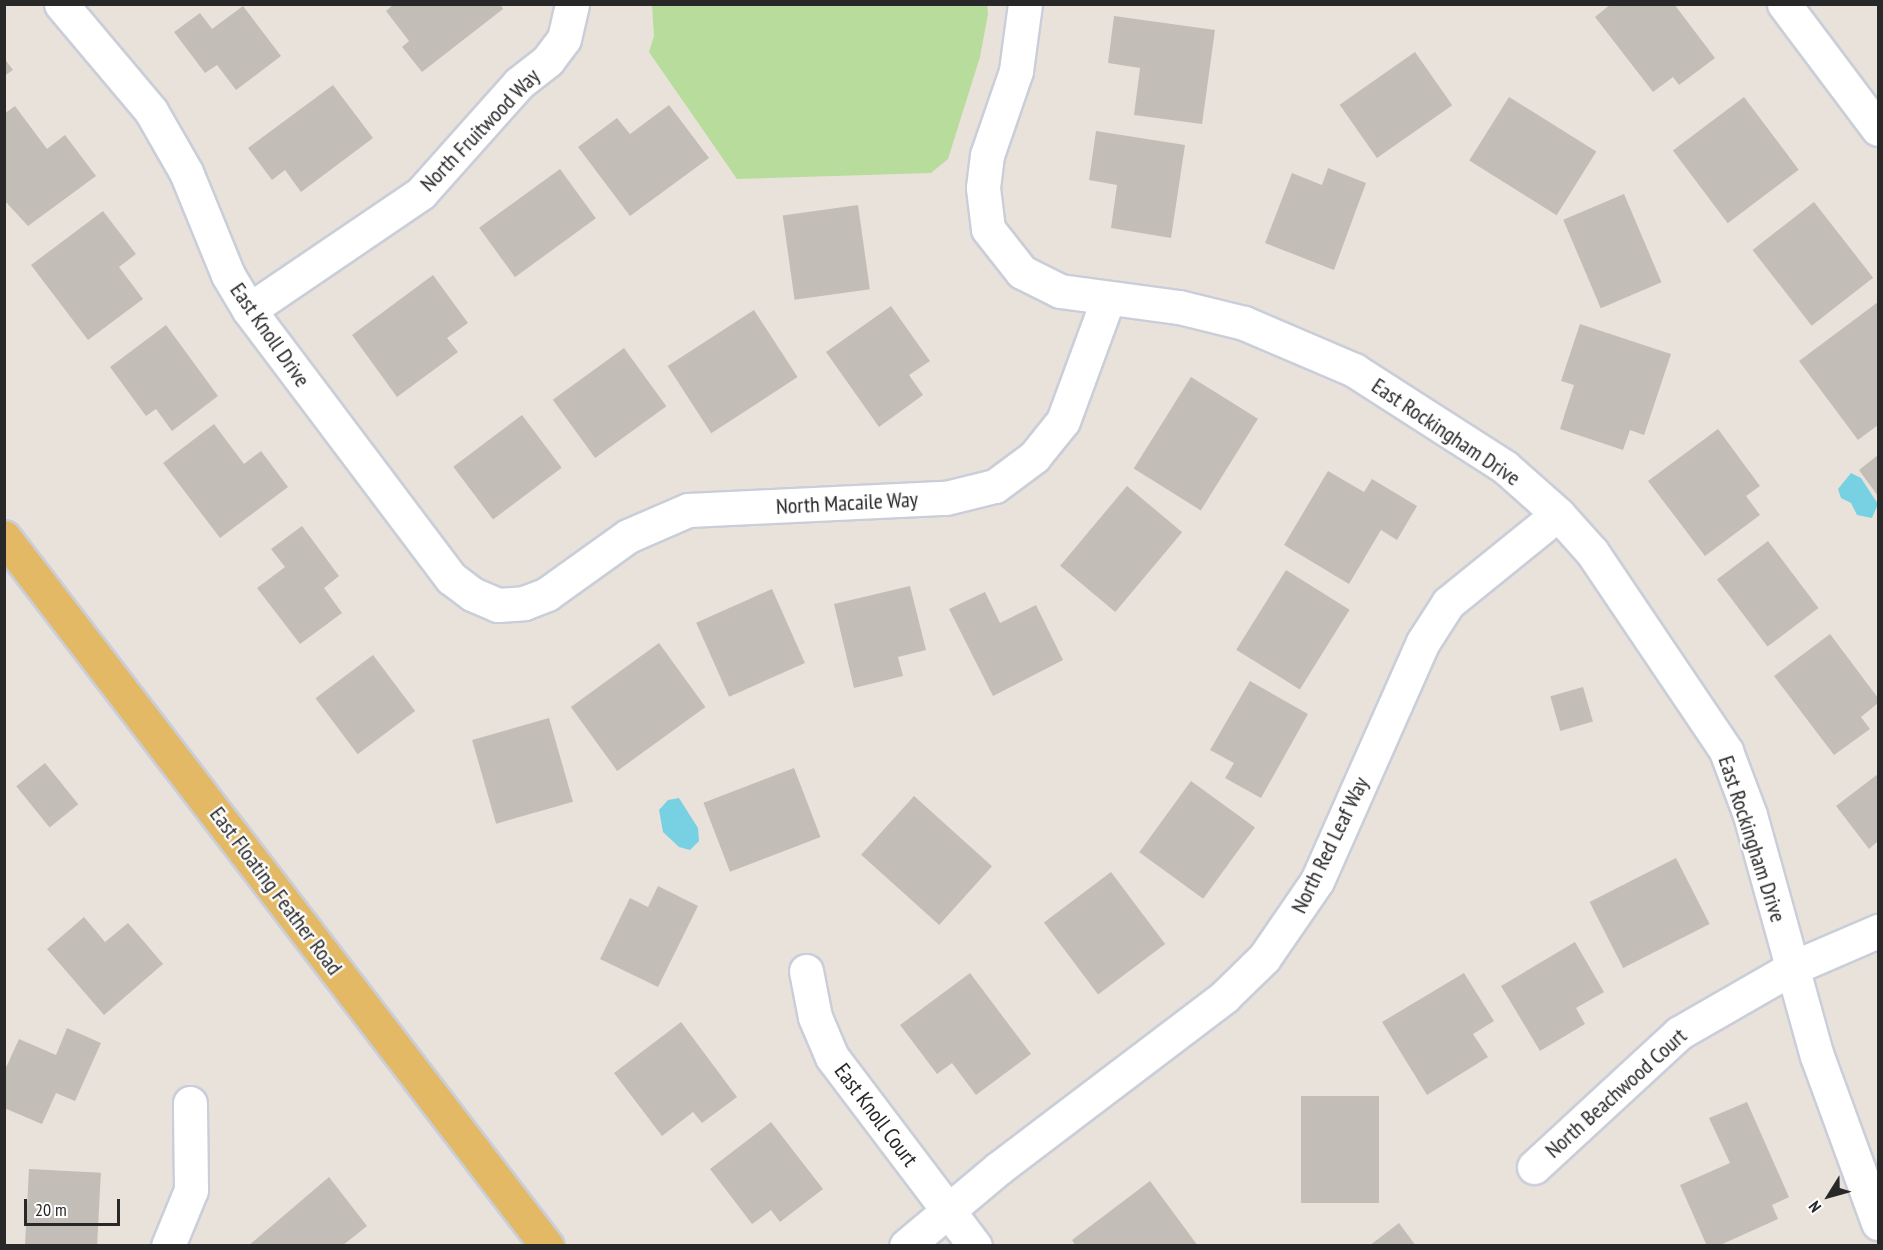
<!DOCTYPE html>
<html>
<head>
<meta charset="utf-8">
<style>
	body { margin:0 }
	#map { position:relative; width:1883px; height:1250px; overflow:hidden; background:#e9e2db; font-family:"PT Sans Narrow",sans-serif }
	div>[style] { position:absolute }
	.green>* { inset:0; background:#b8dc9c }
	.water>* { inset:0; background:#77d1e3 }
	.building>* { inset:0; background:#c2bdb7; transform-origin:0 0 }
	.roads { filter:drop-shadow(2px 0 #caced9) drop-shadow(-2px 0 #caced9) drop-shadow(0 2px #caced9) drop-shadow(0 -2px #caced9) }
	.minor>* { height:33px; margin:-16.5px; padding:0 16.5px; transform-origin:16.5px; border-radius:16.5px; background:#fff }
	.major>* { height:33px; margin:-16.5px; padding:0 16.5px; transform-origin:16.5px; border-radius:16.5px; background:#e3b966 }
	span { translate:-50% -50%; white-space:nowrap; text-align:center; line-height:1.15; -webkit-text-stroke:4.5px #fff; paint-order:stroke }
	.street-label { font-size:22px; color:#282828 }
	.frame { position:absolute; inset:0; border:6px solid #282828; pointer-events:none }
	.north { position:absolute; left:1799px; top:1166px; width:60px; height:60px; -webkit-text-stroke:4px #fff; paint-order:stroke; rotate:233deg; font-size:16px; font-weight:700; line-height:24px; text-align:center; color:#282828 }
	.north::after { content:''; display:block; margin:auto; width:21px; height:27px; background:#282828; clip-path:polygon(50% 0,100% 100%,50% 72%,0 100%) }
	.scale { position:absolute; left:24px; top:1199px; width:96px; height:27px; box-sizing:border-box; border:3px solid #282828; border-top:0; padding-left:8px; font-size:18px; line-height:21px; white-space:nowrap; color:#282828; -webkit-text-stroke:4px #fff; paint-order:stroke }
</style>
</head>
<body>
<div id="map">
	<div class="green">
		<i style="clip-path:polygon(652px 5px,987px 4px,988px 14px,980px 57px,948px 159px,931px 173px,737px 179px,649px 52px,654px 36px)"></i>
	</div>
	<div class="water">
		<i style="clip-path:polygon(1851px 473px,1861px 478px,1878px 504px,1872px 518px,1857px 515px,1851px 503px,1841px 498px,1838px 489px)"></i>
		<i style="clip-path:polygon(679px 798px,698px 828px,699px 841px,690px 850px,679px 847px,663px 832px,659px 810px,668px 800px)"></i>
	</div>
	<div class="building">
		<i style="clip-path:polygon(394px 4px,500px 4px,503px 9px,422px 72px,402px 47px,409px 41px,386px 11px)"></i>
		<i style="clip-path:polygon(1611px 4px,1674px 4px,1715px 58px,1679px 85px,1673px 77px,1653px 92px,1595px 17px)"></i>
		<i style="clip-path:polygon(243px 6px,281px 56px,236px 90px,217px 65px,205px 73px,174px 32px,200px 13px,212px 29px)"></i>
		<i style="clip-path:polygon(1114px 16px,1215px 30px,1202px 124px,1134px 115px,1140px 68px,1108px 63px)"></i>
		<i style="left:1415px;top:52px;width:65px;height:92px;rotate:55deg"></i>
		<i style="clip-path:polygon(4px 58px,13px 70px,4px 76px)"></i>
		<i style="clip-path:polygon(333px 85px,373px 138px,301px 192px,285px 170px,272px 180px,248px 148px)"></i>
		<i style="left:1509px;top:97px;width:103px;height:75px;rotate:32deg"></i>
		<i style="left:1744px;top:97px;width:91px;height:89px;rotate:53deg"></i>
		<i style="clip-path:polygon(669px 105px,709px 158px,630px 216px,578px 147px,617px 118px,630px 134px)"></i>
		<i style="clip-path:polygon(15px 106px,47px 149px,65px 135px,96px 176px,28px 226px,4px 200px,4px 114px)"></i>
		<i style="clip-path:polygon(1096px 131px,1185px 145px,1171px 238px,1111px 228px,1117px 185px,1089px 180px)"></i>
		<i style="clip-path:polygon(1328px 168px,1366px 183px,1334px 270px,1265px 243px,1292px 173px,1322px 185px)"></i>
		<i style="left:560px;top:169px;width:61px;height:100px;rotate:54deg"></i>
		<i style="left:1624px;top:194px;width:96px;height:66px;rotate:67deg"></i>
		<i style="left:1814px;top:202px;width:96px;height:78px;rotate:52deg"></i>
		<i style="left:858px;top:205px;width:85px;height:76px;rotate:82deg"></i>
		<i style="clip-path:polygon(103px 211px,136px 254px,119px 267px,143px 299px,88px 340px,31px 265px)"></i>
		<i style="clip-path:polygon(433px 275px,468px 323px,447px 338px,458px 352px,397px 397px,352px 335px)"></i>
		<i style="clip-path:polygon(1878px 302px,1878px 425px,1858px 440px,1799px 361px)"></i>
		<i style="clip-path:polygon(891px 306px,930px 361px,909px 375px,923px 395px,879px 427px,826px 352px)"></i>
		<i style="left:754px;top:310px;width:80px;height:103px;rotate:57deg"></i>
		<i style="clip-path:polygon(1580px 324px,1671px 354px,1644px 435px,1630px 430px,1623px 450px,1560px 429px,1574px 385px,1561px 381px)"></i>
		<i style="clip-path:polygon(166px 325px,218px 396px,172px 431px,156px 409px,146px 416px,110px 367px)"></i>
		<i style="left:624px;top:348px;width:72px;height:88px;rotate:54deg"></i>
		<i style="left:1191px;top:377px;width:79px;height:108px;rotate:32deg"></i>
		<i style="left:522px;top:415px;width:66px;height:86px;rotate:53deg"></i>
		<i style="clip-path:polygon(214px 424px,244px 464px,261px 451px,288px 487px,220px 538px,163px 463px)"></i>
		<i style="clip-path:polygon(1718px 429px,1760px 486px,1746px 496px,1760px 515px,1705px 556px,1648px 481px)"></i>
		<i style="clip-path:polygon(1878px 455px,1878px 496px,1859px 470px)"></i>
		<i style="clip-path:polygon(1328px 471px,1364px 492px,1372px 479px,1417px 506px,1397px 540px,1381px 530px,1349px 584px,1284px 545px)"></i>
		<i style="left:1127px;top:486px;width:72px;height:104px;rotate:40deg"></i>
		<i style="clip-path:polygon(302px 526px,339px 576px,324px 588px,342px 613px,300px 644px,257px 588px,285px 567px,271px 549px)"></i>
		<i style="left:1768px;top:541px;width:84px;height:64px;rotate:53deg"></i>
		<i style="left:1286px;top:570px;width:75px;height:94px;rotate:32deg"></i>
		<i style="clip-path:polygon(910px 586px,926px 650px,898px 657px,903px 676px,854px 688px,834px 604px)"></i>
		<i style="left:772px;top:589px;width:81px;height:83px;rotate:66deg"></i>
		<i style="clip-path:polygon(985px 592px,1000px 623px,1036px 605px,1063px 660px,993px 696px,949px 609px)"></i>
		<i style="clip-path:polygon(1830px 634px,1878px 698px,1878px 703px,1861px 717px,1870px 729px,1834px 755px,1774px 676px)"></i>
		<i style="left:659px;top:643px;width:79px;height:109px;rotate:54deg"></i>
		<i style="left:373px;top:655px;width:70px;height:72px;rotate:53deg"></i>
		<i style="clip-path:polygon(1250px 681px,1308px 714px,1261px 798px,1225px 778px,1234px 763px,1210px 750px)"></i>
		<i style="left:1583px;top:687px;width:36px;height:34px;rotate:74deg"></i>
		<i style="left:549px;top:718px;width:87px;height:80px;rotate:74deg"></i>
		<i style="left:45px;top:763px;width:53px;height:37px;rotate:51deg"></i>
		<i style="left:794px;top:768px;width:74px;height:97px;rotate:69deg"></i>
		<i style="clip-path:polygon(1878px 774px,1878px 841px,1869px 849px,1836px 806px)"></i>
		<i style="left:1191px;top:781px;width:79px;height:88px;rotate:36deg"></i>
		<i style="left:914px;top:796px;width:105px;height:79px;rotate:42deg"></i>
		<i style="left:1676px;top:858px;width:74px;height:97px;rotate:63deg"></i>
		<i style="left:1111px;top:872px;width:90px;height:84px;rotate:53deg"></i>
		<i style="clip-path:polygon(658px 886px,698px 906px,658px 987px,600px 959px,630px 898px,648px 907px)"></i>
		<i style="clip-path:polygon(84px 917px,105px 942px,128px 923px,163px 964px,104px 1015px,47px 949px)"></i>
		<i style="clip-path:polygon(1575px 942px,1604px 992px,1576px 1008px,1585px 1024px,1540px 1051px,1501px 986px)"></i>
		<i style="clip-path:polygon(970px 973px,1031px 1054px,976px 1095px,952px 1063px,937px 1074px,900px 1025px)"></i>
		<i style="clip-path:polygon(1464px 973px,1494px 1021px,1473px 1034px,1488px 1057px,1427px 1095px,1382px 1022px)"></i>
		<i style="clip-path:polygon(681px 1022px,737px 1097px,702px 1123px,693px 1112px,662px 1136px,614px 1073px)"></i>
		<i style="clip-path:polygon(67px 1028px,101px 1043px,75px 1101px,56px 1093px,42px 1124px,4px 1108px,4px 1072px,19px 1039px,56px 1055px)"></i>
		<i style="left:1301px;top:1096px;width:78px;height:107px"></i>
		<i style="clip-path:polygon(1747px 1102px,1789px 1197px,1772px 1205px,1778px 1219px,1718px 1246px,1707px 1246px,1680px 1185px,1730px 1163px,1709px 1118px)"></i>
		<i style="clip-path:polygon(771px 1122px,823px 1189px,780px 1222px,771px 1210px,752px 1224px,710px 1169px)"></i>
		<i style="left:29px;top:1169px;width:72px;height:76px;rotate:3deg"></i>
		<i style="clip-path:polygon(329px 1177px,367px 1226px,342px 1246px,248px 1246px)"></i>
		<i style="clip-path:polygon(1150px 1181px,1198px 1246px,1076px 1246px,1072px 1240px)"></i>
		<i style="clip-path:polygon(1399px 1223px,1416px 1246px,1369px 1246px)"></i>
	</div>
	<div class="roads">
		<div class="minor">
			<i style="left:61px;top:4px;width:140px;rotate:49.9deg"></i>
			<i style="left:151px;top:111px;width:70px;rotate:60.2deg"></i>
			<i style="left:186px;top:172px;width:111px;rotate:67.8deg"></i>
			<i style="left:228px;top:275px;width:41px;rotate:59deg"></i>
			<i style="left:249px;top:310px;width:336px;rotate:53deg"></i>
			<i style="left:451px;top:578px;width:26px;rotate:37deg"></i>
			<i style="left:472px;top:594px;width:28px;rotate:23deg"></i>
			<i style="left:498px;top:605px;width:26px;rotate:-4deg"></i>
			<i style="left:524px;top:603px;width:25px;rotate:-21deg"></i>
			<i style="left:547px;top:594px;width:100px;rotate:-35.6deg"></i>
			<i style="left:628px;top:536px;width:65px;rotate:-23.4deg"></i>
			<i style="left:688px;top:510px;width:258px;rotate:-2.7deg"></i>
			<i style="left:946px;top:498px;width:50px;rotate:-13.8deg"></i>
			<i style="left:995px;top:486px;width:49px;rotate:-36.6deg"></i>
			<i style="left:1034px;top:457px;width:46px;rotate:-51.1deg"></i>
			<i style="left:1063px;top:421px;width:130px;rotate:-69.8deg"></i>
			<i style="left:1025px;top:4px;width:68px;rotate:97.7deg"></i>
			<i style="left:1016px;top:71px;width:89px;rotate:109deg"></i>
			<i style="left:987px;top:155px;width:33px;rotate:97deg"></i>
			<i style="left:983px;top:188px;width:41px;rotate:83deg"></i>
			<i style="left:988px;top:229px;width:55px;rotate:51.7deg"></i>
			<i style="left:1022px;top:272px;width:42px;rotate:26.6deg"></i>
			<i style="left:1060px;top:291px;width:120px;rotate:7.7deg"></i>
			<i style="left:1179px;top:307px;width:67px;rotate:13.8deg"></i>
			<i style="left:1244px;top:323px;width:120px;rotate:23.1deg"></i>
			<i style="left:1354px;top:370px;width:179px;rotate:32.7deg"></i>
			<i style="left:1505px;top:467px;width:71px;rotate:41.6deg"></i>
			<i style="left:1558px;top:514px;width:51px;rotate:48.2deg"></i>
			<i style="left:1592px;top:552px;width:240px;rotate:56deg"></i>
			<i style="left:1726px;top:751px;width:68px;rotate:69.4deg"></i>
			<i style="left:1750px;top:815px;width:250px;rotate:74.5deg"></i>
			<i style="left:1817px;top:1056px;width:178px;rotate:69.9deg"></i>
			<i style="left:1784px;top:4px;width:156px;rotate:53.1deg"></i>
			<i style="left:249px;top:310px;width:208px;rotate:-34.2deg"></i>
			<i style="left:421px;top:193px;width:147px;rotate:-48.3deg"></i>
			<i style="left:519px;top:83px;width:37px;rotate:-38deg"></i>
			<i style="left:548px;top:60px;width:26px;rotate:-53deg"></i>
			<i style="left:564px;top:39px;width:36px;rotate:-77deg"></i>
			<i style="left:806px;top:971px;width:47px;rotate:78.9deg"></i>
			<i style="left:815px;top:1017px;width:43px;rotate:67deg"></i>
			<i style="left:832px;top:1057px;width:237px;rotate:52.9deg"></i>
			<i style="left:1534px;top:1167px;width:197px;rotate:-42.7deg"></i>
			<i style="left:1679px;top:1033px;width:130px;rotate:-29.9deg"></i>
			<i style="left:1792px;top:968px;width:94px;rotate:-23.3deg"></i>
			<i style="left:168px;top:1246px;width:61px;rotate:-67.7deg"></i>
			<i style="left:191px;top:1190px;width:87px;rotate:-90.7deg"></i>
			<i style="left:906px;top:1246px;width:121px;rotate:-40deg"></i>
			<i style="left:999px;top:1168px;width:283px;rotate:-37.2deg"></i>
			<i style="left:1224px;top:997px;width:56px;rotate:-44.3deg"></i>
			<i style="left:1264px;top:958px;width:93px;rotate:-55.5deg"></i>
			<i style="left:1317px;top:881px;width:261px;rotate:-66.1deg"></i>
			<i style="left:1423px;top:642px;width:46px;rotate:-57.3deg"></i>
			<i style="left:1448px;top:603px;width:141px;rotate:-39deg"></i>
		</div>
		<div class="major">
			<i style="left:4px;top:537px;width:893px;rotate:52.55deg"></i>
		</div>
	</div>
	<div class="street-label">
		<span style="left:480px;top:130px;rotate:-46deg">North Fruitwood Way</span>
		<span style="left:270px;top:335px;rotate:55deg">East Knoll Drive</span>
		<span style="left:1446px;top:432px;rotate:34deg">East Rockingham Drive</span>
		<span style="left:847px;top:503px;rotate:-3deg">North Macaile Way</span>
		<span style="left:1752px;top:839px;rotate:72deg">East Rockingham Drive</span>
		<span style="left:1330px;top:845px;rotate:-64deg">North Red Leaf Way</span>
		<span style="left:276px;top:891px;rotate:53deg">East Floating Feather Road</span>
		<span style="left:1616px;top:1093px;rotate:-42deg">North Beachwood Court</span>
		<span style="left:876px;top:1115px;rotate:53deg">East Knoll Court</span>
	</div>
	<div class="frame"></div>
	<div class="north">N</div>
	<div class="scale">20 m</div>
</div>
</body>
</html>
